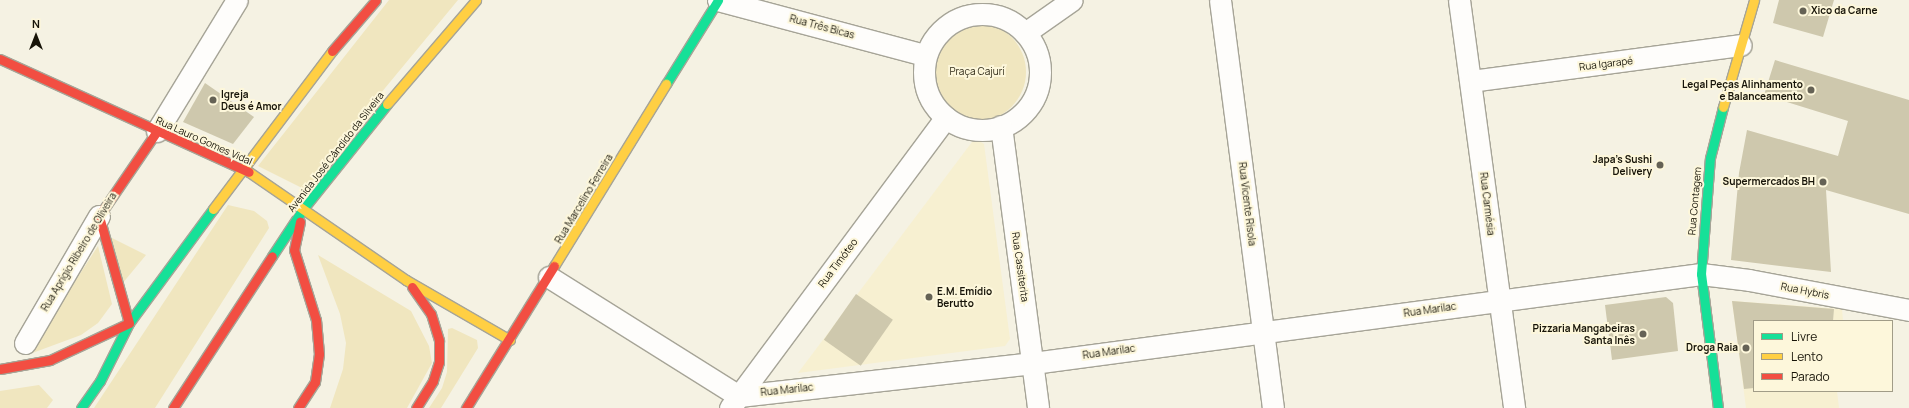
<!DOCTYPE html>
<html>
<head>
<meta charset="utf-8">
<style>
	body { margin:0 }
	#map { position:relative; width:1909px; height:408px; overflow:hidden; background:#f5f2e3; font-family:Manrope,sans-serif }
	div>[style] { position:absolute }
	.built>* { inset:0; background:#f7f0d1 }
	.green>* { inset:0; background:#f0e6bf }
	.round { border-radius:50% }
	.building>* { inset:0; background:#cec8ad; transform-origin:0 0 }
	.roads { filter:drop-shadow(1px 0 #a6a497) drop-shadow(-1px 0 #a6a497) drop-shadow(0 1px #a6a497) drop-shadow(0 -1px #a6a497) }
	.street>* { height:21px; margin:-10.5px; padding:0 10.5px; transform-origin:10.5px; border-radius:10.5px; background:#fefdfb }
	.street>.ring { margin:-10.5px; padding:0; box-sizing:content-box; background:none; border:21px solid #fefdfb; border-radius:50% }
	.fast>* { height:9px; margin:-4.5px; padding:0 4.5px; transform-origin:4.5px; border-radius:4.5px; background:#16e098 }
	.slow>* { height:9px; margin:-4.5px; padding:0 4.5px; transform-origin:4.5px; border-radius:4.5px; background:#ffcf43 }
	.jam>* { height:9px; margin:-4.5px; padding:0 4.5px; transform-origin:4.5px; border-radius:4.5px; background:#f24e42 }
	.dots>* { width:11px; height:11px; translate:-50% -50%; box-sizing:border-box; border:2px solid #fdf7db; border-radius:50% }
	span { translate:-50% -50%; white-space:nowrap; text-align:center; line-height:1.15; -webkit-text-stroke:4px #fdf7db; paint-order:stroke }
	.poi-label { font-size:10px; color:#171408; font-weight:700 }
	.left { translate:0 -50%; text-align:left }
	.right { translate:-100% -50%; text-align:right }
	.street-label { font-size:10px; color:#171408 }
	.park-label { font-size:10px; color:#2f2a17 }
	.legend { position:absolute; left:1753px; top:320px; width:140px; height:72px; box-sizing:border-box; background:#fdf7db; border:1px solid #a19c87; margin:0; padding:5px 7px; list-style:none; font-size:12px; color:#171408 }
	.legend li { display:flex; align-items:center; gap:8px; height:20px }
	.legend b { width:20px; border:1px solid #a19c87 }
	.north { position:absolute; left:16px; top:16px; width:40px; height:40px; -webkit-text-stroke:3px #fdf7db; paint-order:stroke; rotate:0deg; font-size:11px; font-weight:700; line-height:16px; text-align:center; color:#171408 }
	.north::after { content:''; display:block; margin:auto; width:14px; height:18px; background:#171408; clip-path:polygon(50% 0,100% 100%,50% 72%,0 100%) }
</style>
</head>
<body>
<div id="map">
	<div class="built">
		<i style="clip-path:polygon(975px 138px,984px 144px,1010px 339px,1005px 346px,798px 373px)"></i>
		<i style="clip-path:polygon(1732px 301px,1842px 309px,1843px 321px,1754px 321px,1754px 391px,1837px 391px,1839px 408px,1746px 408px)"></i>
	</div>
	<div class="green">
		<i style="clip-path:polygon(389px 0,458px 0,371px 105px,308px 191px,258px 166px)"></i>
		<i class="round" style="left:928px;top:23px;width:98px;height:98px"></i>
		<i style="clip-path:polygon(228px 205px,254px 211px,267px 221px,269px 228px,155px 408px,94px 408px)"></i>
		<i style="clip-path:polygon(110px 237px,146px 255px,122px 284px)"></i>
		<i style="clip-path:polygon(98px 246px,112px 304px,98px 323px,81px 335px,27px 355px)"></i>
		<i style="clip-path:polygon(318px 255px,411px 311px,429px 346px,432px 363px,407px 408px,330px 408px,343px 369px,346px 343px,340px 314px)"></i>
		<i style="clip-path:polygon(452px 328px,477px 340px,478px 348px,441px 408px,429px 408px,442px 388px,447px 372px,448px 329px)"></i>
		<i style="clip-path:polygon(39px 385px,53px 400px,47px 408px,0 408px,0 391px)"></i>
	</div>
	<div class="building">
		<i style="clip-path:polygon(1779px 0,1834px 0,1823px 37px,1773px 23px)"></i>
		<i style="clip-path:polygon(1775px 60px,1909px 100px,1909px 214px,1826px 190px,1831px 272px,1731px 260px,1739px 173px,1747px 130px,1838px 156px,1848px 121px,1764px 95px)"></i>
		<i style="clip-path:polygon(205px 83px,254px 117px,233px 144px,183px 122px)"></i>
		<i style="left:856px;top:294px;width:45px;height:56px;rotate:35deg"></i>
		<i style="clip-path:polygon(1666px 297px,1673px 303px,1678px 351px,1612px 360px,1605px 305px)"></i>
		<i style="clip-path:polygon(1732px 301px,1834px 309px,1833px 321px,1754px 321px,1754px 388px,1744px 389px)"></i>
	</div>
	<div class="roads">
		<div class="street">
			<i style="left:718px;top:0;width:214px;rotate:14.9deg"></i>
			<i style="left:1220px;top:0;width:411px;rotate:82.6deg"></i>
			<i style="left:1459px;top:0;width:412px;rotate:82.3deg"></i>
			<i class="ring" style="left:924px;top:14px;width:95px;height:95px"></i>
			<i style="left:1025px;top:33px;width:57px;rotate:-35.1deg"></i>
			<i style="left:1471px;top:81px;width:272px;rotate:-7.6deg"></i>
			<i style="left:1001px;top:126px;width:284px;rotate:82.5deg"></i>
			<i style="left:157px;top:131px;width:153px;rotate:-58.6deg"></i>
			<i style="left:549px;top:277px;width:224px;rotate:32.1deg"></i>
			<i style="left:739px;top:396px;width:296px;rotate:-6.4deg"></i>
			<i style="left:1033px;top:363px;width:674px;rotate:-7.59deg"></i>
			<i style="left:1701px;top:274px;width:48px;rotate:7.1deg"></i>
			<i style="left:1749px;top:280px;width:163px;rotate:10.6deg"></i>
			<i style="left:25px;top:343px;width:147px;rotate:-59.8deg"></i>
			<i style="left:730px;top:408px;width:362px;rotate:-53.4deg"></i>
		</div>
		<div class="fast">
			<i style="left:666px;top:84px;width:99px;rotate:-58.2deg"></i>
			<i style="left:272px;top:256px;width:56px;rotate:-56.6deg"></i>
			<i style="left:303px;top:209px;width:134px;rotate:-51.3deg"></i>
			<i style="left:81px;top:408px;width:33px;rotate:-55deg"></i>
			<i style="left:100px;top:381px;width:65px;rotate:-63.4deg"></i>
			<i style="left:129px;top:323px;width:142px;rotate:-53.6deg"></i>
			<i style="left:1718px;top:408px;width:135px;rotate:-97.2deg"></i>
			<i style="left:1701px;top:274px;width:116px;rotate:-85.6deg"></i>
			<i style="left:1710px;top:158px;width:53px;rotate:-75.7deg"></i>
		</div>
		<div class="slow">
			<i style="left:387px;top:104px;width:137px;rotate:-49.4deg"></i>
			<i style="left:1723px;top:107px;width:111px;rotate:-73.8deg"></i>
			<i style="left:249px;top:172px;width:191px;rotate:34.5deg"></i>
			<i style="left:406px;top:280px;width:120px;rotate:30deg"></i>
			<i style="left:213px;top:209px;width:198px;rotate:-53deg"></i>
			<i style="left:554px;top:266px;width:214px;rotate:-58.4deg"></i>
		</div>
		<div class="jam">
			<i style="left:332px;top:51px;width:67px;rotate:-49.2deg"></i>
			<i style="left:0;top:59px;width:273px;rotate:24.4deg"></i>
			<i style="left:412px;top:287px;width:33px;rotate:55deg"></i>
			<i style="left:431px;top:314px;width:28px;rotate:73deg"></i>
			<i style="left:439px;top:341px;width:21px;rotate:90deg"></i>
			<i style="left:439px;top:362px;width:20px;rotate:108deg"></i>
			<i style="left:433px;top:381px;width:32px;rotate:122deg"></i>
			<i style="left:129px;top:323px;width:111px;rotate:-105.7deg"></i>
			<i style="left:99px;top:216px;width:103px;rotate:-55.7deg"></i>
			<i style="left:0;top:369px;width:51px;rotate:-10.2deg"></i>
			<i style="left:50px;top:360px;width:87px;rotate:-25.1deg"></i>
			<i style="left:173px;top:408px;width:181px;rotate:-56.9deg"></i>
			<i style="left:298px;top:408px;width:31px;rotate:-57deg"></i>
			<i style="left:315px;top:382px;width:28px;rotate:-82deg"></i>
			<i style="left:319px;top:354px;width:34px;rotate:-95deg"></i>
			<i style="left:316px;top:320px;width:73px;rotate:-107.4deg"></i>
			<i style="left:294px;top:250px;width:29px;rotate:-78deg"></i>
			<i style="left:466px;top:408px;width:167px;rotate:-58.2deg"></i>
		</div>
	</div>
	<div class="dots">
		<i style="left:1803px;top:11px;background:#656255"></i>
		<i style="left:1811px;top:90px;background:#656255"></i>
		<i style="left:213px;top:100px;background:#656255"></i>
		<i style="left:1660px;top:165px;background:#656255"></i>
		<i style="left:1823px;top:182px;background:#656255"></i>
		<i style="left:929px;top:297px;background:#656255"></i>
		<i style="left:1643px;top:334px;background:#656255"></i>
		<i style="left:1746px;top:348px;background:#656255"></i>
	</div>
	<div class="poi-label">
		<span class="left" style="left:1811px;top:11px">Xico da Carne</span>
		<span class="right" style="left:1803px;top:90px">Legal Peças Alinhamento<br>e Balanceamento</span>
		<span class="left" style="left:221px;top:100px">Igreja<br>Deus é Amor</span>
		<span class="right" style="left:1652px;top:165px">Japa's Sushi<br>Delivery</span>
		<span class="right" style="left:1815px;top:182px">Supermercados BH</span>
		<span class="left" style="left:937px;top:297px">E.M. Emídio<br>Berutto</span>
		<span class="right" style="left:1635px;top:334px">Pizzaria Mangabeiras<br>Santa Inês</span>
		<span class="right" style="left:1738px;top:348px">Droga Raia</span>
	</div>
	<div class="street-label">
		<span style="left:822px;top:27px;rotate:15deg">Rua Três Bicas</span>
		<span style="left:1606px;top:64px;rotate:-7deg">Rua Igarapé</span>
		<span style="left:204px;top:141px;rotate:24deg">Rua Lauro Gomes Vidal</span>
		<span style="left:336px;top:152px;rotate:-52deg">Avenida José Cândido da Silveira</span>
		<span style="left:584px;top:199px;rotate:-59deg">Rua Marcelino Ferreira</span>
		<span style="left:1695px;top:201px;rotate:-85deg">Rua Contagem</span>
		<span style="left:1247px;top:204px;rotate:83deg">Rua Vicente Risola</span>
		<span style="left:1487px;top:204px;rotate:83deg">Rua Carmésia</span>
		<span style="left:79px;top:252px;rotate:-59deg">Rua Aprígio Ribeiro de Oliveira</span>
		<span style="left:838px;top:263px;rotate:-53deg">Rua Timóteo</span>
		<span style="left:1020px;top:267px;rotate:82deg">Rua Cassiterita</span>
		<span style="left:1805px;top:291px;rotate:11deg">Rua Hybris</span>
		<span style="left:1430px;top:310px;rotate:-8deg">Rua Marilac</span>
		<span style="left:1109px;top:352px;rotate:-8deg">Rua Marilac</span>
		<span style="left:787px;top:390px;rotate:-6deg">Rua Marilac</span>
	</div>
	<div class="park-label">
		<span style="left:977px;top:72px">Praça Cajurí</span>
	</div>
	<ul class="legend">
	<li><b style="height:5px;background:#16e098"></b>Livre</li>
	<li><b style="height:5px;background:#ffcf43"></b>Lento</li>
	<li><b style="height:5px;background:#f24e42"></b>Parado</li>
	</ul>
	<div class="north">N</div>
</div>
</body>
</html>
